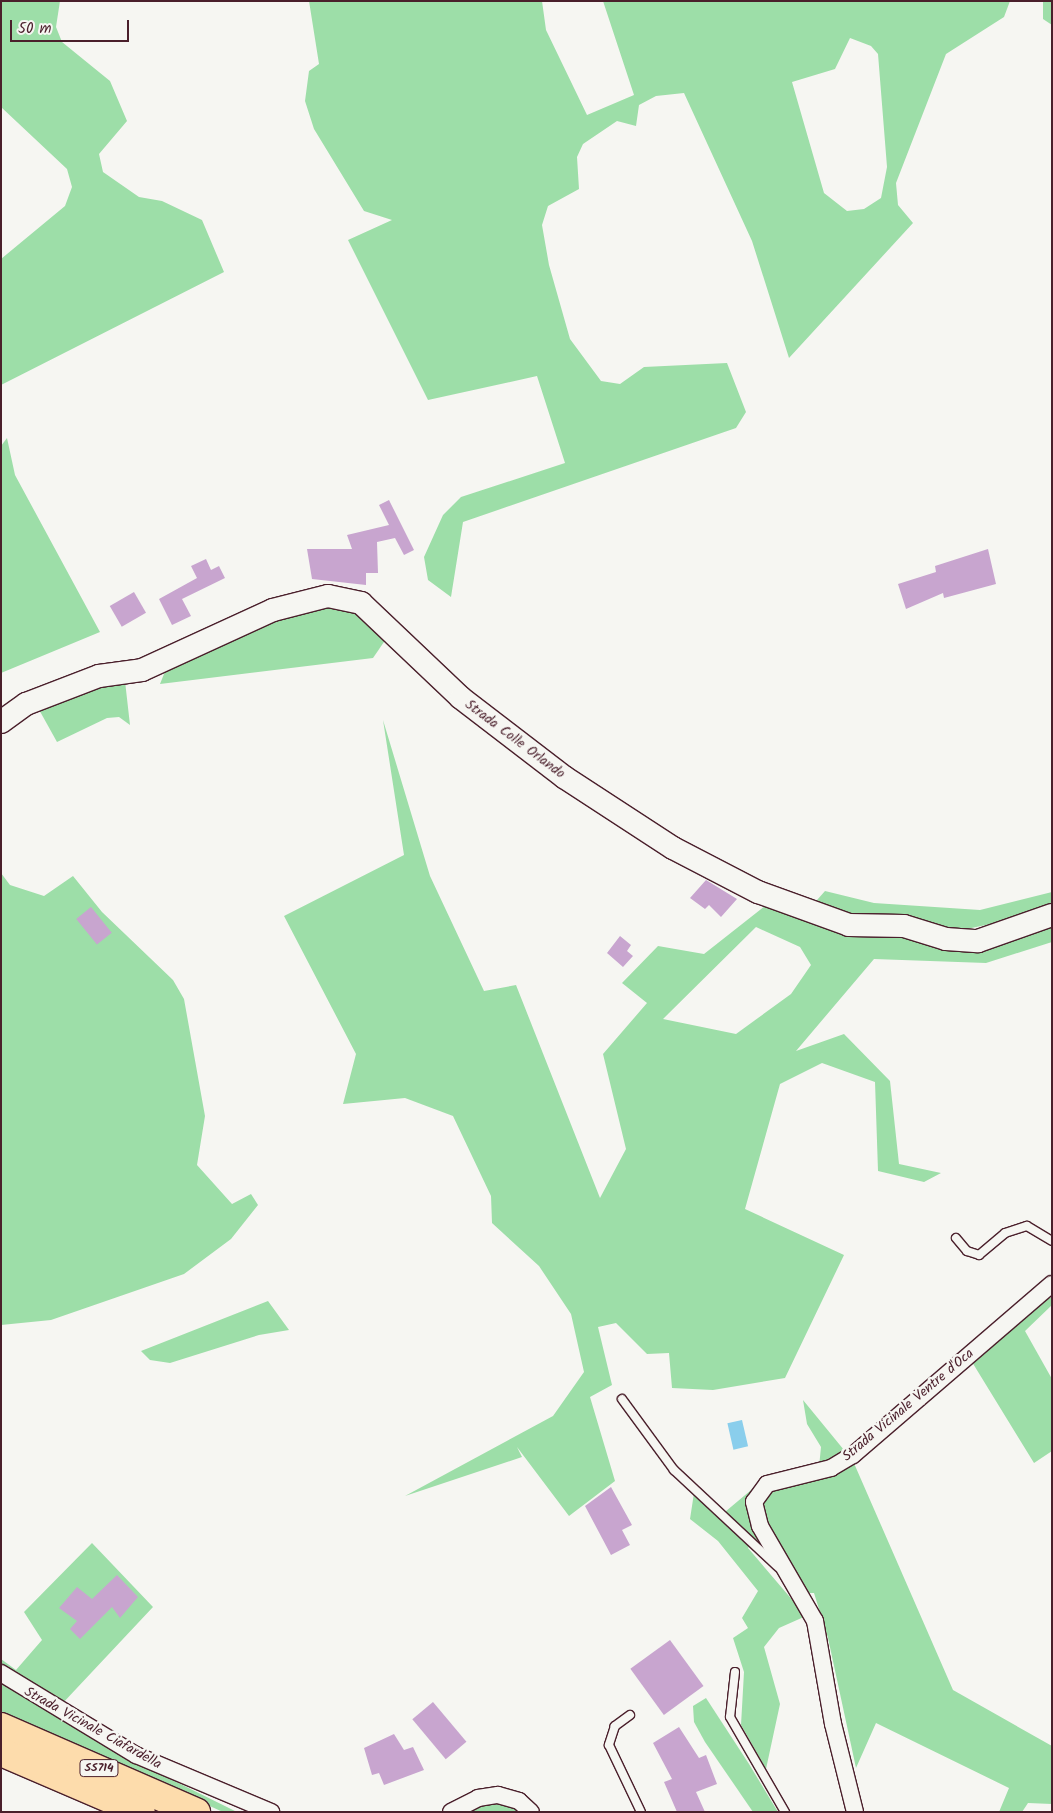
<!DOCTYPE html>
<html>
<head>
<meta charset="utf-8">
<style>
	body { margin:0 }
	#map { position:relative; width:1053px; height:1813px; overflow:hidden; background:#f6f6f2; font-family:Kalam,sans-serif }
	div>[style] { position:absolute }
	.green>* { inset:0; background:#9ddea8 }
	.water>* { inset:0; background:#8aceec; transform-origin:0 0 }
	.building>* { inset:0; background:#c8a5cf; transform-origin:0 0 }
	.roads { filter:drop-shadow(1px 0 #4a1f2b) drop-shadow(-1px 0 #4a1f2b) drop-shadow(0 1px #4a1f2b) drop-shadow(0 -1px #4a1f2b) }
	.lane>* { height:8px; margin:-4px; padding:0 4px; transform-origin:4px; border-radius:4px; background:#f6f6f2 }
	.street>* { height:16px; margin:-8px; padding:0 8px; transform-origin:8px; border-radius:8px; background:#f6f6f2 }
	.secondary>* { height:22px; margin:-11px; padding:0 11px; transform-origin:11px; border-radius:11px; background:#f6f6f2 }
	.highway>* { height:28px; margin:-14px; padding:0 14px; transform-origin:14px; border-radius:14px; background:#fddcac }
	span { translate:-50% -50%; white-space:nowrap; text-align:center; line-height:1.15; -webkit-text-stroke:5px #f6f6f2; paint-order:stroke }
	.shield-label span { padding:1px 4px; background:#f6f6f2; border:1px solid; border-radius:4px; -webkit-text-stroke-width:0 }
	.shield-label { font-size:12px; color:#4a1f2b; font-weight:700 }
	.street-label { font-size:14px; color:#4a1f2b }
	.frame { position:absolute; inset:0; border:2px solid #4a1f2b; pointer-events:none }
	.scale { position:absolute; left:10px; top:20px; width:119px; height:22px; box-sizing:border-box; border:2px solid #4a1f2b; border-top:0; padding-left:6px; font-size:15px; line-height:18px; white-space:nowrap; color:#4a1f2b; -webkit-text-stroke:4px #f6f6f2; paint-order:stroke }
</style>
</head>
<body>
<div id="map">
	<div class="green">
		<i style="clip-path:polygon(1px 1px,60px 1px,56px 27px,62px 42px,110px 81px,127px 121px,99px 154px,103px 172px,139px 197px,162px 201px,202px 220px,224px 272px,1px 385px,1px 259px,65px 206px,72px 187px,67px 169px,1px 107px)"></i>
		<i style="clip-path:polygon(evenodd,309px 1px,542px 1px,546px 30px,587px 115px,634px 95px,603px 1px,1010px 1px,1004px 17px,946px 54px,896px 183px,898px 205px,913px 223px,789px 358px,752px 241px,684px 93px,656px 96px,639px 105px,636px 126px,617px 121px,583px 144px,577px 157px,579px 189px,548px 206px,542px 225px,549px 265px,570px 339px,601px 381px,620px 384px,644px 367px,727px 363px,746px 412px,736px 428px,463px 522px,451px 597px,428px 580px,424px 557px,443px 515px,461px 497px,565px 463px,537px 376px,428px 400px,348px 240px,392px 220px,364px 211px,314px 129px,305px 101px,309px 71px,319px 64px,309px 1px,850px 38px,871px 46px,878px 54px,887px 167px,881px 198px,864px 209px,847px 211px,824px 193px,792px 82px,835px 69px,850px 38px)"></i>
		<i style="clip-path:polygon(1043px 1px,1052px 1px,1052px 25px,1043px 19px)"></i>
		<i style="clip-path:polygon(7px 438px,15px 475px,100px 632px,1px 673px,1px 446px)"></i>
		<i style="clip-path:polygon(338px 606px,362px 614px,386px 639px,373px 658px,160px 684px,166px 669px,279px 618px)"></i>
		<i style="clip-path:polygon(125px 681px,130px 725px,119px 717px,107px 718px,57px 742px,37px 706px,98px 685px)"></i>
		<i style="clip-path:polygon(evenodd,383px 720px,430px 876px,484px 991px,516px 985px,600px 1198px,626px 1149px,603px 1054px,647px 1003px,622px 983px,658px 946px,704px 954px,765px 906px,946px 943px,1052px 926px,1052px 942px,986px 963px,874px 959px,796px 1051px,844px 1034px,890px 1081px,899px 1164px,941px 1173px,924px 1182px,878px 1171px,875px 1082px,822px 1063px,780px 1084px,745px 1209px,844px 1255px,785px 1378px,713px 1390px,672px 1388px,669px 1353px,647px 1354px,616px 1323px,598px 1327px,612px 1385px,590px 1397px,615px 1481px,569px 1516px,517px 1447px,522px 1457px,405px 1496px,553px 1416px,584px 1372px,571px 1314px,539px 1266px,492px 1223px,491px 1196px,453px 1116px,405px 1098px,343px 1104px,356px 1054px,284px 916px,404px 855px,383px 720px,756px 927px,800px 947px,811px 965px,791px 994px,736px 1034px,663px 1019px,756px 927px)"></i>
		<i style="clip-path:polygon(1px 873px,10px 885px,44px 896px,73px 876px,102px 912px,173px 980px,184px 999px,205px 1116px,197px 1165px,232px 1204px,251px 1194px,258px 1205px,231px 1239px,184px 1274px,51px 1320px,1px 1325px)"></i>
		<i style="clip-path:polygon(825px 891px,874px 903px,980px 910px,1052px 892px,1052px 911px,957px 931px,860px 920px,810px 908px)"></i>
		<i style="clip-path:polygon(1047px 1298px,1052px 1298px,1052px 1305px,1025px 1331px,1052px 1379px,1052px 1451px,1034px 1463px,972px 1362px)"></i>
		<i style="clip-path:polygon(268px 1301px,289px 1330px,259px 1335px,170px 1363px,150px 1360px,141px 1351px)"></i>
		<i style="clip-path:polygon(803px 1400px,853px 1461px,953px 1690px,1052px 1746px,1052px 1804px,1028px 1803px,1022px 1812px,999px 1812px,1009px 1788px,876px 1723px,856px 1768px,828px 1638px,814px 1593px,803px 1593px,755px 1539px,748px 1548px,806px 1616px,779px 1628px,764px 1647px,780px 1704px,766px 1769px,741px 1725px,744px 1672px,733px 1638px,748px 1628px,742px 1618px,758px 1591px,718px 1541px,690px 1519px,694px 1493px,719px 1517px,763px 1480px,818px 1477px,821px 1447px,807px 1424px)"></i>
		<i style="clip-path:polygon(92px 1543px,153px 1607px,61px 1705px,134px 1761px,237px 1812px,223px 1812px,1px 1712px,1px 1659px,16px 1670px,42px 1640px,24px 1612px)"></i>
		<i style="clip-path:polygon(706px 1698px,749px 1764px,778px 1812px,753px 1812px,705px 1742px,694px 1722px,693px 1706px)"></i>
		<i style="clip-path:polygon(496px 1802px,527px 1812px,454px 1812px)"></i>
	</div>
	<div class="water">
		<i style="left:742px;top:1420px;width:27px;height:15px;rotate:77deg"></i>
	</div>
	<div class="building">
		<i style="clip-path:polygon(389px 500px,414px 550px,404px 555px,395px 538px,377px 542px,378px 573px,366px 573px,366px 585px,312px 579px,307px 549px,352px 549px,347px 535px,389px 525px,379px 505px)"></i>
		<i style="clip-path:polygon(988px 549px,996px 584px,944px 598px,943px 593px,906px 609px,898px 584px,936px 572px,935px 566px)"></i>
		<i style="clip-path:polygon(206px 559px,211px 570px,219px 566px,225px 578px,182px 599px,191px 616px,172px 625px,159px 599px,197px 578px,191px 566px)"></i>
		<i style="left:134px;top:592px;width:24px;height:28px;rotate:60deg"></i>
		<i style="clip-path:polygon(706px 880px,737px 899px,721px 917px,709px 905px,705px 909px,690px 898px)"></i>
		<i style="left:91px;top:907px;width:33px;height:19px;rotate:51deg"></i>
		<i style="clip-path:polygon(620px 936px,631px 945px,627px 951px,633px 956px,623px 967px,607px 953px)"></i>
		<i style="clip-path:polygon(611px 1487px,632px 1525px,622px 1530px,630px 1545px,611px 1555px,585px 1506px)"></i>
		<i style="clip-path:polygon(117px 1575px,138px 1597px,120px 1618px,112px 1607px,80px 1639px,70px 1629px,77px 1621px,59px 1608px,77px 1587px,92px 1599px)"></i>
		<i style="left:670px;top:1640px;width:57px;height:49px;rotate:54deg"></i>
		<i style="left:433px;top:1702px;width:52px;height:27px;rotate:50deg"></i>
		<i style="clip-path:polygon(679px 1727px,699px 1758px,706px 1755px,717px 1784px,696px 1792px,705px 1812px,677px 1812px,664px 1782px,672px 1779px,653px 1743px)"></i>
		<i style="clip-path:polygon(394px 1734px,404px 1750px,413px 1747px,424px 1770px,384px 1785px,379px 1773px,372px 1775px,364px 1748px)"></i>
	</div>
	<div class="roads">
		<div class="lane">
			<i style="left:956px;top:1238px;width:17px;rotate:50deg"></i>
			<i style="left:967px;top:1251px;width:13px;rotate:18deg"></i>
			<i style="left:979px;top:1255px;width:34px;rotate:-40deg"></i>
			<i style="left:1005px;top:1233px;width:23px;rotate:-18deg"></i>
			<i style="left:1027px;top:1226px;width:29px;rotate:31deg"></i>
			<i style="left:622px;top:1399px;width:88px;rotate:53.8deg"></i>
			<i style="left:674px;top:1470px;width:142px;rotate:43deg"></i>
			<i style="left:735px;top:1672px;width:45px;rotate:96.3deg"></i>
			<i style="left:730px;top:1717px;width:110px;rotate:59.9deg"></i>
			<i style="left:630px;top:1715px;width:19px;rotate:144deg"></i>
			<i style="left:615px;top:1726px;width:20px;rotate:108deg"></i>
			<i style="left:609px;top:1745px;width:74px;rotate:64.5deg"></i>
		</div>
		<div class="street">
			<i style="left:1px;top:1673px;width:158px;rotate:31.3deg"></i>
			<i style="left:136px;top:1755px;width:147px;rotate:22.9deg"></i>
			<i style="left:451px;top:1812px;width:30px;rotate:-27deg"></i>
			<i style="left:478px;top:1798px;width:20px;rotate:-9deg"></i>
			<i style="left:498px;top:1795px;width:22px;rotate:16deg"></i>
			<i style="left:519px;top:1801px;width:16px;rotate:43deg"></i>
			<i style="left:855px;top:1812px;width:91px;rotate:-104deg"></i>
			<i style="left:833px;top:1724px;width:105px;rotate:-99.9deg"></i>
			<i style="left:815px;top:1621px;width:110px;rotate:-120.1deg"></i>
			<i style="left:760px;top:1526px;width:25px;rotate:-104deg"></i>
			<i style="left:754px;top:1502px;width:22px;rotate:-54deg"></i>
			<i style="left:767px;top:1484px;width:66px;rotate:-14deg"></i>
			<i style="left:831px;top:1468px;width:26px;rotate:-31deg"></i>
			<i style="left:853px;top:1455px;width:262px;rotate:-40.7deg"></i>
		</div>
		<div class="secondary">
			<i style="left:1px;top:722px;width:31px;rotate:-36deg"></i>
			<i style="left:26px;top:704px;width:78px;rotate:-21deg"></i>
			<i style="left:99px;top:676px;width:43px;rotate:-7.9deg"></i>
			<i style="left:142px;top:670px;width:144px;rotate:-24.6deg"></i>
			<i style="left:273px;top:610px;width:57px;rotate:-14.3deg"></i>
			<i style="left:328px;top:596px;width:34px;rotate:12deg"></i>
			<i style="left:361px;top:603px;width:138px;rotate:43.5deg"></i>
			<i style="left:461px;top:698px;width:130px;rotate:37.5deg"></i>
			<i style="left:564px;top:777px;width:130px;rotate:33.1deg"></i>
			<i style="left:673px;top:848px;width:96px;rotate:27.4deg"></i>
			<i style="left:758px;top:892px;width:97px;rotate:19.9deg"></i>
			<i style="left:849px;top:925px;width:55px;rotate:1deg"></i>
			<i style="left:904px;top:926px;width:44px;rotate:17.2deg"></i>
			<i style="left:946px;top:939px;width:32px;rotate:4deg"></i>
			<i style="left:978px;top:941px;width:78px;rotate:-19.4deg"></i>
		</div>
		<div class="highway">
			<i style="left:1px;top:1727px;width:213px;rotate:23.6deg"></i>
			<i style="left:1px;top:1752px;width:152px;rotate:23.2deg"></i>
		</div>
	</div>
	<div class="shield-label">
		<span style="left:99px;top:1768px">SS714</span>
	</div>
	<div class="street-label">
		<span style="left:515px;top:739px;rotate:37deg">Strada Colle Orlando</span>
		<span style="left:908px;top:1405px;rotate:-40deg">Strada Vicinale Ventre d'Oca</span>
		<span style="left:93px;top:1728px;rotate:29deg">Strada Vicinale Ciafardella</span>
	</div>
	<div class="frame"></div>
	<div class="scale">50 m</div>
</div>
</body>
</html>
